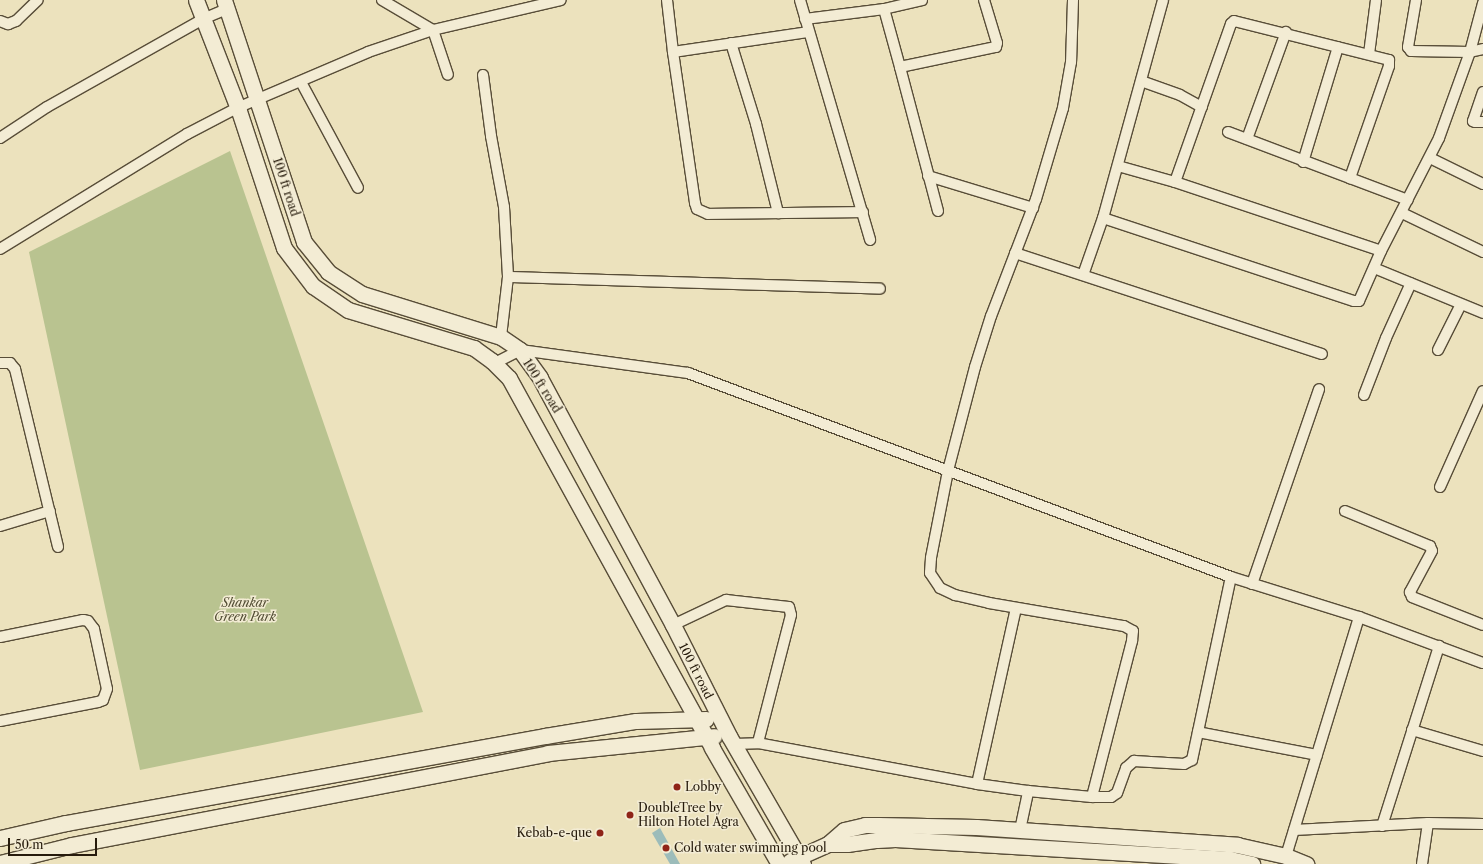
<!DOCTYPE html>
<html>
<head>
<meta charset="utf-8">
<style>
	body { margin:0 }
	#map { position:relative; width:1483px; height:864px; overflow:hidden; background:#ece2bd; font-family:"Libre Caslon Text",serif }
	div>[style] { position:absolute }
	.green>* { inset:0; background:#b9c390 }
	.water>* { inset:0; background:#9cbcba }
	.roads { filter:drop-shadow(1px 0 #584d38) drop-shadow(-1px 0 #584d38) drop-shadow(0 1px #584d38) drop-shadow(0 -1px #584d38) }
	.street>* { height:10px; margin:-5px; padding:0 5px; transform-origin:5px; border-radius:5px; background:#f3ecd4 }
	.secondary>* { height:15px; margin:-7.5px; padding:0 7.5px; transform-origin:7.5px; border-radius:7.5px; background:#f3ecd4 }
	.dots>* { width:11px; height:11px; translate:-50% -50%; box-sizing:border-box; border:2px solid #f3ecd4; border-radius:50% }
	span { translate:-50% -50%; white-space:nowrap; text-align:center; line-height:1.15; -webkit-text-stroke:3px #f3ecd4; paint-order:stroke }
	.street-label { font-size:12px; color:#261b0c }
	.park-label { font-size:12px; color:#524d34; font-style:italic }
	.poi-label { font-size:12px; color:#261b0c }
	.left { translate:0 -50%; text-align:left }
	.right { translate:-100% -50%; text-align:right }
	.scale { position:absolute; left:8px; top:838px; width:89px; height:18px; box-sizing:border-box; border:2px solid #261b0c; border-top:0; padding-left:5px; font-size:12px; line-height:14px; white-space:nowrap; color:#261b0c; -webkit-text-stroke:3px #f3ecd4; paint-order:stroke }
</style>
</head>
<body>
<div id="map">
	<div class="green">
		<i style="clip-path:polygon(230px 151px,423px 712px,140px 770px,29px 252px)"></i>
	</div>
	<div class="water">
		<i style="clip-path:polygon(660px 828px,680px 864px,670px 864px,652px 833px)"></i>
	</div>
	<div class="roads">
		<div class="street">
			<i style="left:382px;top:0;width:59px;rotate:30.5deg"></i>
			<i style="left:433px;top:30px;width:47px;rotate:71.6deg"></i>
			<i style="left:667px;top:0;width:52px;rotate:83.4deg"></i>
			<i style="left:673px;top:52px;width:153px;rotate:81.7deg"></i>
			<i style="left:695px;top:203px;width:6px;rotate:72deg"></i>
			<i style="left:697px;top:209px;width:12px;rotate:24deg"></i>
			<i style="left:708px;top:214px;width:155px;rotate:-0.7deg"></i>
			<i style="left:800px;top:0;width:250px;rotate:73.7deg"></i>
			<i style="left:1073px;top:0;width:62px;rotate:91.8deg"></i>
			<i style="left:1071px;top:62px;width:47px;rotate:99.9deg"></i>
			<i style="left:1063px;top:108px;width:95px;rotate:106.5deg"></i>
			<i style="left:1036px;top:199px;width:125px;rotate:111deg"></i>
			<i style="left:991px;top:316px;width:53px;rotate:107.4deg"></i>
			<i style="left:975px;top:367px;width:107px;rotate:104.6deg"></i>
			<i style="left:948px;top:471px;width:89px;rotate:101.1deg"></i>
			<i style="left:931px;top:558px;width:15px;rotate:94deg"></i>
			<i style="left:930px;top:573px;width:18px;rotate:56deg"></i>
			<i style="left:940px;top:588px;width:17px;rotate:25deg"></i>
			<i style="left:955px;top:595px;width:35px;rotate:13deg"></i>
			<i style="left:989px;top:603px;width:137px;rotate:9.7deg"></i>
			<i style="left:1124px;top:626px;width:10px;rotate:29deg"></i>
			<i style="left:1133px;top:631px;width:10px;rotate:96deg"></i>
			<i style="left:1132px;top:641px;width:161px;rotate:104.4deg"></i>
			<i style="left:1416px;top:0;width:48px;rotate:99.7deg"></i>
			<i style="left:1408px;top:47px;width:5px;rotate:53deg"></i>
			<i style="left:1411px;top:51px;width:59px;rotate:1deg"></i>
			<i style="left:1470px;top:52px;width:13px;rotate:-13deg"></i>
			<i style="left:805px;top:19px;width:80px;rotate:-7.2deg"></i>
			<i style="left:0;top:21px;width:9px;rotate:21deg"></i>
			<i style="left:8px;top:24px;width:9px;rotate:-21deg"></i>
			<i style="left:16px;top:21px;width:30px;rotate:-44deg"></i>
			<i style="left:731px;top:43px;width:85px;rotate:72.8deg"></i>
			<i style="left:756px;top:124px;width:92px;rotate:76.1deg"></i>
			<i style="left:673px;top:52px;width:136px;rotate:-8.4deg"></i>
			<i style="left:1369px;top:54px;width:54px;rotate:-82.6deg"></i>
			<i style="left:900px;top:67px;width:60px;rotate:-105.4deg"></i>
			<i style="left:884px;top:9px;width:39px;rotate:-13deg"></i>
			<i style="left:483px;top:75px;width:62px;rotate:82.5deg"></i>
			<i style="left:491px;top:136px;width:72px;rotate:79.6deg"></i>
			<i style="left:504px;top:207px;width:70px;rotate:86.7deg"></i>
			<i style="left:508px;top:277px;width:60px;rotate:96.7deg"></i>
			<i style="left:1141px;top:81px;width:41px;rotate:19.7deg"></i>
			<i style="left:1180px;top:95px;width:25px;rotate:29deg"></i>
			<i style="left:301px;top:82px;width:120px;rotate:61.7deg"></i>
			<i style="left:1483px;top:92px;width:31px;rotate:109deg"></i>
			<i style="left:1473px;top:121px;width:2px;rotate:27deg"></i>
			<i style="left:1475px;top:122px;width:8px"></i>
			<i style="left:1228px;top:132px;width:192px;rotate:20.7deg"></i>
			<i style="left:0;top:138px;width:56px;rotate:-33.4deg"></i>
			<i style="left:47px;top:107px;width:179px;rotate:-29.4deg"></i>
			<i style="left:203px;top:19px;width:26px;rotate:-23deg"></i>
			<i style="left:1247px;top:139px;width:114px;rotate:-70deg"></i>
			<i style="left:1430px;top:158px;width:59px;rotate:26.1deg"></i>
			<i style="left:1303px;top:162px;width:120px;rotate:-73.1deg"></i>
			<i style="left:1118px;top:166px;width:59px;rotate:15.7deg"></i>
			<i style="left:1175px;top:182px;width:217px;rotate:18.5deg"></i>
			<i style="left:928px;top:176px;width:110px;rotate:16.9deg"></i>
			<i style="left:1175px;top:182px;width:168px;rotate:-70.5deg"></i>
			<i style="left:1231px;top:24px;width:4px;rotate:-45deg"></i>
			<i style="left:1234px;top:21px;width:160px;rotate:14.1deg"></i>
			<i style="left:1389px;top:60px;width:6px;rotate:90deg"></i>
			<i style="left:1389px;top:66px;width:119px;rotate:109.2deg"></i>
			<i style="left:938px;top:211px;width:149px;rotate:-104.8deg"></i>
			<i style="left:900px;top:67px;width:98px;rotate:-11.8deg"></i>
			<i style="left:996px;top:47px;width:4px;rotate:-76deg"></i>
			<i style="left:997px;top:43px;width:45px;rotate:-106.8deg"></i>
			<i style="left:1402px;top:213px;width:90px;rotate:25.7deg"></i>
			<i style="left:1103px;top:218px;width:264px;rotate:18.3deg"></i>
			<i style="left:1354px;top:301px;width:5px"></i>
			<i style="left:1359px;top:301px;width:55px;rotate:-66.3deg"></i>
			<i style="left:1381px;top:251px;width:127px;rotate:-62.8deg"></i>
			<i style="left:1439px;top:138px;width:91px;rotate:-70.2deg"></i>
			<i style="left:1470px;top:52px;width:51px;rotate:-75.1deg"></i>
			<i style="left:0;top:249px;width:220px;rotate:-31.6deg"></i>
			<i style="left:187px;top:134px;width:56px;rotate:-27.5deg"></i>
			<i style="left:237px;top:108px;width:142px;rotate:-23.1deg"></i>
			<i style="left:368px;top:52px;width:69px;rotate:-18.7deg"></i>
			<i style="left:433px;top:30px;width:131px;rotate:-13.2deg"></i>
			<i style="left:1015px;top:253px;width:323px;rotate:18.2deg"></i>
			<i style="left:1374px;top:268px;width:118px;rotate:22.4deg"></i>
			<i style="left:1083px;top:275px;width:60px;rotate:-70.7deg"></i>
			<i style="left:1103px;top:218px;width:226px;rotate:-74.6deg"></i>
			<i style="left:508px;top:277px;width:372px;rotate:1.8deg"></i>
			<i style="left:1438px;top:350px;width:51px;rotate:-63.4deg"></i>
			<i style="left:0;top:363px;width:10px"></i>
			<i style="left:10px;top:363px;width:8px;rotate:50deg"></i>
			<i style="left:15px;top:369px;width:183px;rotate:76.4deg"></i>
			<i style="left:495px;top:363px;width:28px;rotate:-27deg"></i>
			<i style="left:520px;top:350px;width:170px;rotate:7.8deg"></i>
			<i style="left:688px;top:373px;width:580px;rotate:20.59deg"></i>
			<i style="left:1231px;top:577px;width:134px;rotate:17.4deg"></i>
			<i style="left:1359px;top:617px;width:132px;rotate:20.4deg"></i>
			<i style="left:1364px;top:395px;width:61px;rotate:-68.9deg"></i>
			<i style="left:1386px;top:338px;width:60px;rotate:-65.6deg"></i>
			<i style="left:1440px;top:487px;width:105px;rotate:-65.9deg"></i>
			<i style="left:1345px;top:511px;width:92px;rotate:22.4deg"></i>
			<i style="left:1430px;top:546px;width:5px;rotate:68deg"></i>
			<i style="left:1432px;top:551px;width:47px;rotate:118.2deg"></i>
			<i style="left:1410px;top:592px;width:5px;rotate:68deg"></i>
			<i style="left:1412px;top:597px;width:76px;rotate:21.5deg"></i>
			<i style="left:0;top:526px;width:52px;rotate:-16.7deg"></i>
			<i style="left:1252px;top:584px;width:206px;rotate:-71deg"></i>
			<i style="left:1016px;top:608px;width:180px;rotate:102.5deg"></i>
			<i style="left:977px;top:784px;width:51px;rotate:7.8deg"></i>
			<i style="left:1028px;top:791px;width:64px;rotate:5.4deg"></i>
			<i style="left:1092px;top:797px;width:19px"></i>
			<i style="left:1111px;top:797px;width:7px;rotate:-34deg"></i>
			<i style="left:1117px;top:793px;width:27px;rotate:-70deg"></i>
			<i style="left:1126px;top:768px;width:11px;rotate:-41deg"></i>
			<i style="left:1134px;top:761px;width:50px;rotate:3.4deg"></i>
			<i style="left:1184px;top:764px;width:9px;rotate:-27deg"></i>
			<i style="left:1192px;top:760px;width:187px;rotate:-78deg"></i>
			<i style="left:673px;top:625px;width:59px;rotate:-25.3deg"></i>
			<i style="left:726px;top:600px;width:63px;rotate:6.3deg"></i>
			<i style="left:789px;top:607px;width:8px;rotate:76deg"></i>
			<i style="left:791px;top:615px;width:132px;rotate:104.5deg"></i>
			<i style="left:0;top:637px;width:85px;rotate:-11.6deg"></i>
			<i style="left:83px;top:620px;width:5px;rotate:11deg"></i>
			<i style="left:88px;top:621px;width:10px;rotate:53deg"></i>
			<i style="left:94px;top:629px;width:61px;rotate:77.8deg"></i>
			<i style="left:107px;top:689px;width:12px;rotate:110deg"></i>
			<i style="left:103px;top:700px;width:5px;rotate:158deg"></i>
			<i style="left:98px;top:702px;width:100px;rotate:169deg"></i>
			<i style="left:1412px;top:730px;width:74px;rotate:16.5deg"></i>
			<i style="left:1198px;top:732px;width:121px;rotate:10.9deg"></i>
			<i style="left:734px;top:744px;width:24px;rotate:-2deg"></i>
			<i style="left:758px;top:743px;width:223px;rotate:10.6deg"></i>
			<i style="left:1382px;top:826px;width:189px;rotate:-72.4deg"></i>
			<i style="left:1020px;top:830px;width:40px;rotate:-78deg"></i>
			<i style="left:1294px;top:830px;width:134px;rotate:-3deg"></i>
			<i style="left:1428px;top:823px;width:55px;rotate:1deg"></i>
			<i style="left:1286px;top:856px;width:250px;rotate:-73deg"></i>
			<i style="left:1422px;top:864px;width:41px;rotate:-81.7deg"></i>
		</div>
		<div class="secondary">
			<i style="left:196px;top:0;width:119px;rotate:68.8deg"></i>
			<i style="left:239px;top:111px;width:144px;rotate:71.8deg"></i>
			<i style="left:284px;top:248px;width:48px;rotate:52.7deg"></i>
			<i style="left:313px;top:286px;width:42px;rotate:34.4deg"></i>
			<i style="left:348px;top:310px;width:132px;rotate:16.8deg"></i>
			<i style="left:474px;top:348px;width:22px;rotate:36deg"></i>
			<i style="left:492px;top:361px;width:24px;rotate:45deg"></i>
			<i style="left:509px;top:378px;width:422px;rotate:61.2deg"></i>
			<i style="left:712px;top:748px;width:134px;rotate:60deg"></i>
			<i style="left:224px;top:0;width:255px;rotate:71.7deg"></i>
			<i style="left:304px;top:242px;width:38px;rotate:51deg"></i>
			<i style="left:328px;top:272px;width:40px;rotate:32.9deg"></i>
			<i style="left:362px;top:294px;width:145px;rotate:17.2deg"></i>
			<i style="left:501px;top:337px;width:23px;rotate:34deg"></i>
			<i style="left:520px;top:350px;width:34px;rotate:54deg"></i>
			<i style="left:540px;top:378px;width:281px;rotate:61.7deg"></i>
			<i style="left:673px;top:625px;width:124px;rotate:63.2deg"></i>
			<i style="left:729px;top:736px;width:148px;rotate:60deg"></i>
			<i style="left:0;top:838px;width:68px;rotate:-12.8deg"></i>
			<i style="left:66px;top:823px;width:487px;rotate:-10.3deg"></i>
			<i style="left:545px;top:736px;width:92px;rotate:-9.4deg"></i>
			<i style="left:636px;top:721px;width:70px;rotate:-1.6deg"></i>
			<i style="left:828px;top:844px;width:19px"></i>
			<i style="left:847px;top:844px;width:30px;rotate:-8deg"></i>
			<i style="left:877px;top:840px;width:18px;rotate:-3deg"></i>
			<i style="left:895px;top:839px;width:336px;rotate:3.4deg"></i>
			<i style="left:1230px;top:859px;width:23px;rotate:13deg"></i>
			<i style="left:790px;top:861px;width:42px;rotate:-24.1deg"></i>
			<i style="left:828px;top:844px;width:21px;rotate:-41deg"></i>
			<i style="left:844px;top:830px;width:22px;rotate:-13deg"></i>
			<i style="left:865px;top:825px;width:13px"></i>
			<i style="left:878px;top:825px;width:98px;rotate:1.2deg"></i>
			<i style="left:976px;top:827px;width:262px;rotate:3.9deg"></i>
			<i style="left:1237px;top:845px;width:50px;rotate:12.7deg"></i>
			<i style="left:1286px;top:856px;width:22px;rotate:22deg"></i>
			<i style="left:0;top:863px;width:74px;rotate:-14deg"></i>
			<i style="left:72px;top:845px;width:485px;rotate:-10.9deg"></i>
			<i style="left:548px;top:753px;width:167px;rotate:-5.8deg"></i>
		</div>
	</div>
	<div class="dots">
		<i style="left:677px;top:787px;background:#8f2418"></i>
		<i style="left:630px;top:815px;background:#8f2418"></i>
		<i style="left:600px;top:833px;background:#8f2418"></i>
		<i style="left:666px;top:848px;background:#8f2418"></i>
	</div>
	<div class="street-label">
		<span style="left:286px;top:187px;rotate:72deg">100 ft road</span>
		<span style="left:542px;top:386px;rotate:58deg">100 ft road</span>
		<span style="left:696px;top:671px;rotate:63deg">100 ft road</span>
	</div>
	<div class="park-label">
		<span style="left:245px;top:610px">Shankar<br>Green Park</span>
	</div>
	<div class="poi-label">
		<span class="left" style="left:685px;top:787px">Lobby</span>
		<span class="left" style="left:638px;top:815px">DoubleTree by<br>Hilton Hotel Agra</span>
		<span class="right" style="left:592px;top:833px">Kebab-e-que</span>
		<span class="left" style="left:674px;top:848px">Cold water swimming pool</span>
	</div>
	<div class="scale">50 m</div>
</div>
</body>
</html>
